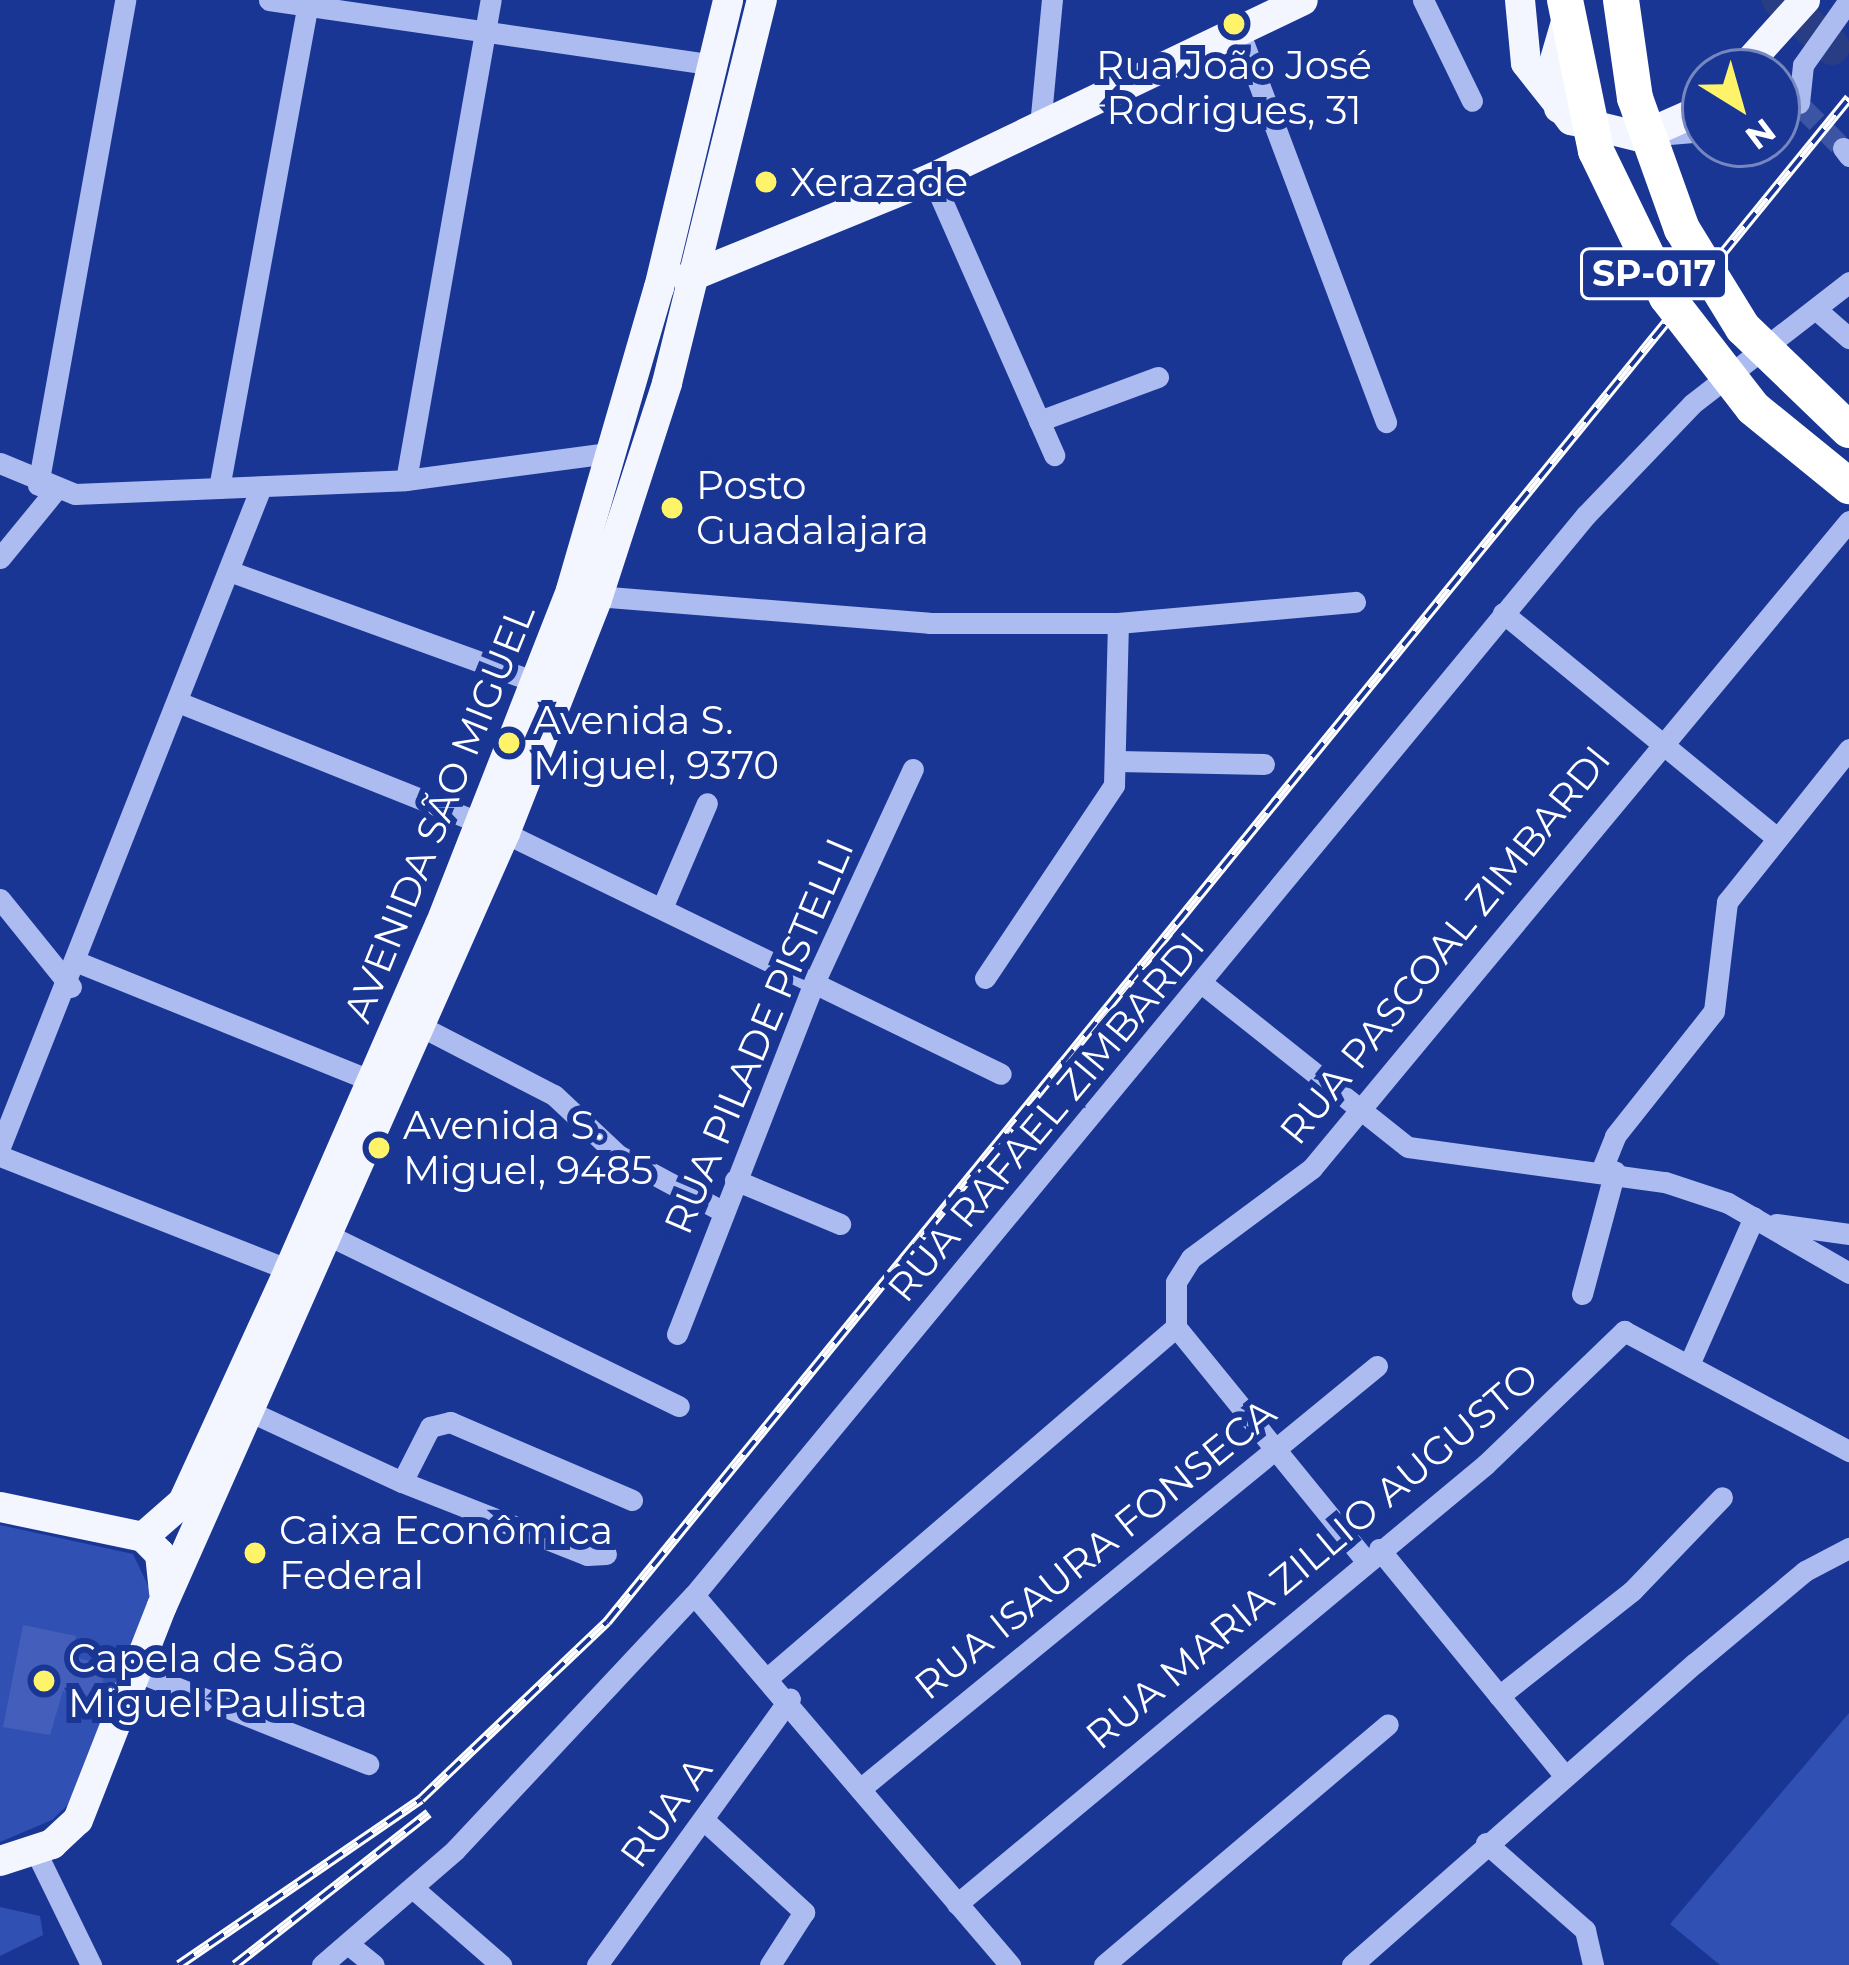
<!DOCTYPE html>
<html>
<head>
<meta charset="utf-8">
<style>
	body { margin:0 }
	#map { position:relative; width:1849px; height:1965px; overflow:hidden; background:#1a3694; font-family:Montserrat,sans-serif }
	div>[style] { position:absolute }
	.green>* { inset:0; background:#3150b3 }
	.river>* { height:36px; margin:-18px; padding:0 18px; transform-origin:18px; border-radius:18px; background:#283d84 }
	.building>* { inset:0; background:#435fbb }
	.minor-tunnel>* { height:21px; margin-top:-10.5px; transform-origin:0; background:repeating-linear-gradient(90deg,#3c54a4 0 21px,transparent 0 31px) }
	.minor>* { height:21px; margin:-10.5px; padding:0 10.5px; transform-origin:10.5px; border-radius:10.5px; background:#acbcf0 }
	.major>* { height:30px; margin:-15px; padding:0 15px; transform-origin:15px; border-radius:15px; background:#f4f6ff }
	.rail>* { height:10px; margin-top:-5px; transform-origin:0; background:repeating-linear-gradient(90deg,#1a3694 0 18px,#fff 0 36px); box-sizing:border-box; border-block:3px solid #fff }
	.highway-bridge>* { height:36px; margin:-18px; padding:0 18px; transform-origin:18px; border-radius:18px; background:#fff }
	.dots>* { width:33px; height:33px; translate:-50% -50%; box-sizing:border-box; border:6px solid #1a3694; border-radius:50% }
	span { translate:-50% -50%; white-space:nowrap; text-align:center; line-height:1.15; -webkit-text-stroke:12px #1a3694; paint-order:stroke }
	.shield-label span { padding:3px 9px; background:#1a3694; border:3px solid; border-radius:9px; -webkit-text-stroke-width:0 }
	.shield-label { font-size:36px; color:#fff; font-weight:700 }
	.poi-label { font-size:39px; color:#fff }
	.left { translate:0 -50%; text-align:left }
	.street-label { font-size:39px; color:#fff }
	.north { position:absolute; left:1681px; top:48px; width:120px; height:120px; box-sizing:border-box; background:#1a3694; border:3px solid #7686bf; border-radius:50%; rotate:143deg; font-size:33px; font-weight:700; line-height:48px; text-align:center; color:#fff }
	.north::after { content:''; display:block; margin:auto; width:42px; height:54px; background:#fff36a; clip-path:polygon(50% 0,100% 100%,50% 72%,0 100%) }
</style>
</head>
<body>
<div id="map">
	<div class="green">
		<i style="clip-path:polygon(0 1525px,133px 1554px,151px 1592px,78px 1795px,52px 1820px,0 1842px)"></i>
		<i style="clip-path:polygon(1849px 1713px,1849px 1965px,1720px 1965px,1670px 1924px)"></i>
		<i style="clip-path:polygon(0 1907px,40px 1916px,43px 1935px,0 1956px)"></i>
	</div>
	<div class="river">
		<i style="left:1780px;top:0;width:70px;rotate:42.1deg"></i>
	</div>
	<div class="building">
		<i style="clip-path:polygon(23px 1625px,76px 1636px,71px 1657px,106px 1664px,100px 1698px,63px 1691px,50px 1735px,3px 1727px)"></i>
	</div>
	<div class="minor-tunnel">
		<i style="left:1802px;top:107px;width:58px;rotate:45deg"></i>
	</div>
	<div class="minor">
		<i style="left:269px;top:0;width:450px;rotate:8.3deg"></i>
		<i style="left:1423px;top:0;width:112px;rotate:64.1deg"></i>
		<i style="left:1239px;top:31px;width:418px;rotate:69.4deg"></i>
		<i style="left:1799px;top:103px;width:38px;rotate:-84deg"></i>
		<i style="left:1803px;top:65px;width:80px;rotate:-54.7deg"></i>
		<i style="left:1040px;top:126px;width:127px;rotate:-84.6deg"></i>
		<i style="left:1657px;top:135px;width:48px;rotate:-4.8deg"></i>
		<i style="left:1843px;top:148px;width:10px;rotate:53deg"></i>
		<i style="left:932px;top:178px;width:303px;rotate:66.2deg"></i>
		<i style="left:1819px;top:312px;width:40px;rotate:41deg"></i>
		<i style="left:1039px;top:421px;width:127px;rotate:-20.3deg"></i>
		<i style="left:0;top:463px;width:81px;rotate:22.5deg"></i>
		<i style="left:75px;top:494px;width:331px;rotate:-2.4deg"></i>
		<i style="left:406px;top:480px;width:204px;rotate:-7.6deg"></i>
		<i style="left:406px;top:480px;width:487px;rotate:-80deg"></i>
		<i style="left:38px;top:485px;width:493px;rotate:-79.8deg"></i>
		<i style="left:219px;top:488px;width:496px;rotate:-79.6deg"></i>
		<i style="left:0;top:558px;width:85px;rotate:-50.7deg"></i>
		<i style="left:229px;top:571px;width:326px;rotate:19.9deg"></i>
		<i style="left:584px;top:595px;width:346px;rotate:4.6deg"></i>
		<i style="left:929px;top:623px;width:189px"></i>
		<i style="left:1118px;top:623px;width:238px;rotate:-5.1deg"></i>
		<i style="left:1503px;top:613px;width:353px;rotate:39.4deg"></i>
		<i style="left:178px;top:702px;width:352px;rotate:21.8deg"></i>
		<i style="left:505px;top:833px;width:551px;rotate:25.91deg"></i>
		<i style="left:1118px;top:761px;width:146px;rotate:1.2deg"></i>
		<i style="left:0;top:899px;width:113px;rotate:51.1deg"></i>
		<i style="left:662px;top:908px;width:114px;rotate:-66.8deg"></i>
		<i style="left:80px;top:963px;width:315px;rotate:22deg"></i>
		<i style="left:985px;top:978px;width:232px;rotate:-56.2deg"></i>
		<i style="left:1114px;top:785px;width:162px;rotate:-88.6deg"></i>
		<i style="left:1204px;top:985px;width:260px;rotate:38.5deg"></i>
		<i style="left:1408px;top:1147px;width:259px;rotate:7.8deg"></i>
		<i style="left:1665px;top:1182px;width:66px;rotate:18.4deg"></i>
		<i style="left:1728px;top:1203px;width:140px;rotate:30deg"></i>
		<i style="left:424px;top:1028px;width:146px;rotate:27.3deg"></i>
		<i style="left:554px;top:1095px;width:88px;rotate:43.2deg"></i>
		<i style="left:618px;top:1155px;width:118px;rotate:28.3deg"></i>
		<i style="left:0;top:1147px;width:710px;rotate:-68.42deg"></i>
		<i style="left:0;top:1156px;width:311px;rotate:21.5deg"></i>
		<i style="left:1602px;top:1169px;width:35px;rotate:-68deg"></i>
		<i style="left:1615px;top:1136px;width:159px;rotate:-51.6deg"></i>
		<i style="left:1714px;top:1011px;width:110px;rotate:-83.2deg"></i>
		<i style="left:1727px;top:902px;width:196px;rotate:-51.4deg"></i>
		<i style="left:735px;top:1180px;width:114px;rotate:22.7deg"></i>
		<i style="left:1776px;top:1224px;width:74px;rotate:7.8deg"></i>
		<i style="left:330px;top:1236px;width:388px;rotate:26deg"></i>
		<i style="left:1582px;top:1294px;width:127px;rotate:-75deg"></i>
		<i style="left:1176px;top:1327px;width:301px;rotate:50.9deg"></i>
		<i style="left:677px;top:1334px;width:375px;rotate:-68.7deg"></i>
		<i style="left:813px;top:985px;width:238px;rotate:-65.2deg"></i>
		<i style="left:1691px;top:1360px;width:156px;rotate:-66.2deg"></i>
		<i style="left:251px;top:1412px;width:166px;rotate:24.9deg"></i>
		<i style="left:402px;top:1482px;width:199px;rotate:21.5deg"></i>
		<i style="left:587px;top:1555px;width:19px;rotate:-3deg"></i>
		<i style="left:402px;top:1482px;width:62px;rotate:-63deg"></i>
		<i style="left:430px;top:1427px;width:21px;rotate:-14deg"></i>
		<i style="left:450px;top:1422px;width:198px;rotate:23.2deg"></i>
		<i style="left:1379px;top:1549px;width:291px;rotate:50.7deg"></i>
		<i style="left:694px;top:1595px;width:487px;rotate:49.5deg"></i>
		<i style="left:138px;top:1672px;width:248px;rotate:21.8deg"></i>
		<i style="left:770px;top:1676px;width:535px;rotate:-40.68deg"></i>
		<i style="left:1176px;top:1327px;width:45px;rotate:-90deg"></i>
		<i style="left:1176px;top:1282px;width:28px;rotate:-58deg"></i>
		<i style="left:1191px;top:1258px;width:151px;rotate:-36.6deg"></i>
		<i style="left:1312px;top:1168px;width:841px;rotate:-50.31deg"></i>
		<i style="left:1499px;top:1696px;width:169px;rotate:-38.3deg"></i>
		<i style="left:1632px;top:1591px;width:130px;rotate:-46.2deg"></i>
		<i style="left:860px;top:1789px;width:668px;rotate:-39.29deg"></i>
		<i style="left:707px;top:1823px;width:132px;rotate:42.5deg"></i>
		<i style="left:804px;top:1912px;width:63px;rotate:122.7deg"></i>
		<i style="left:1486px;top:1843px;width:132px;rotate:41.3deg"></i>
		<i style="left:1585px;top:1930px;width:36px;rotate:77deg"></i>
		<i style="left:36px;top:1852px;width:126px;rotate:64deg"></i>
		<i style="left:414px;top:1889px;width:116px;rotate:41.1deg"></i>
		<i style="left:957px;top:1904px;width:688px;rotate:-39.75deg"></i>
		<i style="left:1486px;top:1464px;width:192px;rotate:-43.9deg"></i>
		<i style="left:1624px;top:1331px;width:255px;rotate:28.1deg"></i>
		<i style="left:348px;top:1944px;width:33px;rotate:39deg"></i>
		<i style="left:322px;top:1965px;width:176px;rotate:-40.8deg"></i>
		<i style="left:455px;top:1850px;width:349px;rotate:-46.9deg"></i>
		<i style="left:694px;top:1595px;width:1401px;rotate:-50.45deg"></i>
		<i style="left:1586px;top:515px;width:153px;rotate:-46.3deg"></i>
		<i style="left:1692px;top:404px;width:199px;rotate:-37.8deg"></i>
		<i style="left:597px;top:1965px;width:329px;rotate:-54.1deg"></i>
		<i style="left:1104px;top:1965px;width:372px;rotate:-40.3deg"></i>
		<i style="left:1352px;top:1965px;width:457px;rotate:-41.4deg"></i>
		<i style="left:1695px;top:1663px;width:143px;rotate:-39.9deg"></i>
		<i style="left:1805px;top:1571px;width:50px;rotate:-27.6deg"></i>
	</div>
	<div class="major">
		<i style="left:1520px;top:0;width:63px;rotate:84.6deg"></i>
		<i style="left:1526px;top:63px;width:73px;rotate:51.7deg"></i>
		<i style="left:1571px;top:120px;width:71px;rotate:13.8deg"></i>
		<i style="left:1640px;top:137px;width:71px;rotate:-24deg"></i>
		<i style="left:1740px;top:72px;width:97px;rotate:-47.9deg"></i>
		<i style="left:1559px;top:108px;width:45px;rotate:-96.3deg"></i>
		<i style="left:1554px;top:63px;width:50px;rotate:-73.7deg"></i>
		<i style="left:687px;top:278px;width:265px;rotate:-22.2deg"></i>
		<i style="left:932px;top:178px;width:411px;rotate:-25.6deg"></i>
		<i style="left:0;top:1507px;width:146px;rotate:11.8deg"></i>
		<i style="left:143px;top:1537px;width:24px;rotate:45deg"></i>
		<i style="left:160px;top:1554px;width:39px;rotate:84deg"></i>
		<i style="left:143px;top:1537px;width:53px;rotate:-41.2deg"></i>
		<i style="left:183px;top:1502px;width:255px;rotate:-65.4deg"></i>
		<i style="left:289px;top:1270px;width:377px;rotate:-66.4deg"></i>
		<i style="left:440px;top:925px;width:360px;rotate:-68.6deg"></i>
		<i style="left:571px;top:590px;width:315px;rotate:-73.8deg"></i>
		<i style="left:659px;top:288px;width:296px;rotate:-76.5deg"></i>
		<i style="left:0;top:1861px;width:55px;rotate:-18.1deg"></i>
		<i style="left:52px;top:1844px;width:35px;rotate:-43deg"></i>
		<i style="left:78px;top:1820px;width:230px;rotate:-68.6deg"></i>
		<i style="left:162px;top:1606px;width:846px;rotate:-66.07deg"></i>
		<i style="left:505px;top:833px;width:251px;rotate:-68.5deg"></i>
		<i style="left:597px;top:599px;width:227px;rotate:-72deg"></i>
		<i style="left:667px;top:383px;width:395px;rotate:-76.1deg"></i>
	</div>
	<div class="rail">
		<i style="left:179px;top:1965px;width:293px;rotate:-34.4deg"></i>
		<i style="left:421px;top:1799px;width:257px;rotate:-43.6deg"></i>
		<i style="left:607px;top:1622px;width:1966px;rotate:-50.82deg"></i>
		<i style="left:235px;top:1965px;width:246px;rotate:-38.1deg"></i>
	</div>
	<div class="highway-bridge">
		<i style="left:1565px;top:0;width:154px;rotate:78.4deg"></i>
		<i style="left:1596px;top:151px;width:162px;rotate:64.1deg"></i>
		<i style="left:1667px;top:297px;width:140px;rotate:52.2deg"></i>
		<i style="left:1753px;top:408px;width:124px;rotate:39.1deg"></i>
		<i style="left:1621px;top:0;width:99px;rotate:81.9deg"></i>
		<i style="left:1635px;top:98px;width:139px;rotate:70.3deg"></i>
		<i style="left:1682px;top:229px;width:116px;rotate:58.4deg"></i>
		<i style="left:1743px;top:328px;width:147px;rotate:43.9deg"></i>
	</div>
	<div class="dots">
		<i style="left:1234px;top:24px;background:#fff36a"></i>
		<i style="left:766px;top:182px;background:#fff36a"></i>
		<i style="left:672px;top:508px;background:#fff36a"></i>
		<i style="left:509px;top:743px;background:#fff36a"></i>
		<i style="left:379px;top:1148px;background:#fff36a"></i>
		<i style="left:255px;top:1553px;background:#fff36a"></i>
		<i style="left:44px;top:1681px;background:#fff36a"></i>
	</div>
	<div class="shield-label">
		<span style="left:1654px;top:274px">SP-017</span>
	</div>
	<div class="poi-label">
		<span style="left:1234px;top:88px">Rua João José<br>Rodrigues, 31</span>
		<span class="left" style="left:790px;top:182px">Xerazade</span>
		<span class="left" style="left:696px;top:508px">Posto<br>Guadalajara</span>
		<span class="left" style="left:533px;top:743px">Avenida S.<br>Miguel, 9370</span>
		<span class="left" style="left:403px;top:1148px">Avenida S.<br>Miguel, 9485</span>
		<span class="left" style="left:279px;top:1553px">Caixa Econômica<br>Federal</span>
		<span class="left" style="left:68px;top:1681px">Capela de São<br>Miguel Paulista</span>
	</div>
	<div class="street-label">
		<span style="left:439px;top:813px;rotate:-68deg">AVENIDA SÃO MIGUEL</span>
		<span style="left:1445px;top:945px;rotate:-51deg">RUA PASCOAL ZIMBARDI</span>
		<span style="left:759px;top:1036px;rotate:-67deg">RUA PILADE PISTELLI</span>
		<span style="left:1046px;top:1117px;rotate:-50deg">RUA RAFAEL ZIMBARDI</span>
		<span style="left:1095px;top:1549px;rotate:-39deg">RUA ISAURA FONSECA</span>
		<span style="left:1312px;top:1556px;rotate:-40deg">RUA MARIA ZILLIO AUGUSTO</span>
		<span style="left:666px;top:1812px;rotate:-54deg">RUA A</span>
	</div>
	<div class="north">N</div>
</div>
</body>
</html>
